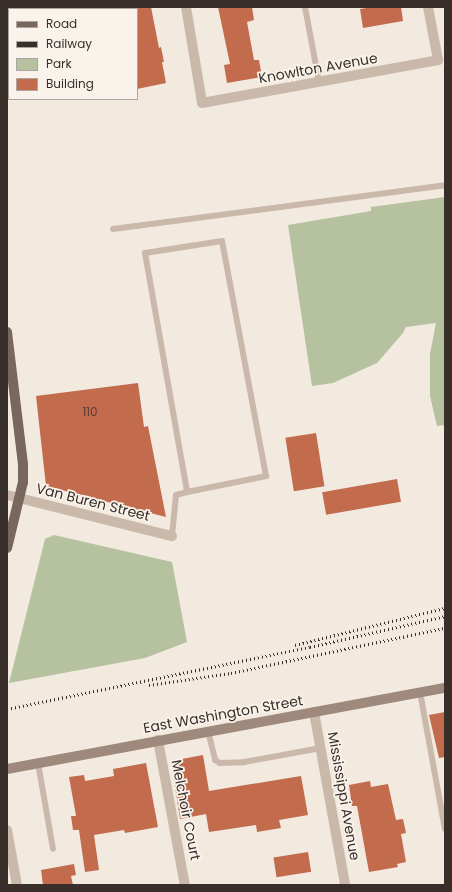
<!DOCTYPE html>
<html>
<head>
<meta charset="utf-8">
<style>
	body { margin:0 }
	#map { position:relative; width:452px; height:892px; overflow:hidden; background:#f2e9df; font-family:Poppins,sans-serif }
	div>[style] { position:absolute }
	.green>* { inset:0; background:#b5c19f }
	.building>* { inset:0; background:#c26b4d; transform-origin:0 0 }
	.lane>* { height:6px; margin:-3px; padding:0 3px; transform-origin:3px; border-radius:3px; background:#cab9ab }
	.street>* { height:10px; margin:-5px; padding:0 5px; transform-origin:5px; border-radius:5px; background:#cab9ab }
	.secondary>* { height:10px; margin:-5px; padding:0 5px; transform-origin:5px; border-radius:5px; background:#9e897c }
	.primary>* { height:10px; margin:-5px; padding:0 5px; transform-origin:5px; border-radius:5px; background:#79665c }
	.rail>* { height:3px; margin-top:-1.5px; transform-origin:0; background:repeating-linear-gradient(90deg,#382e2a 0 1px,transparent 0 4px) }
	span { translate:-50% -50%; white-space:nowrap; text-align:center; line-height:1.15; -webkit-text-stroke:3.5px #faf3eb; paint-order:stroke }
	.number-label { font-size:12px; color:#5a3d33 }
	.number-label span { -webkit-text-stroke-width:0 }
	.street-label { font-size:14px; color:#382e2a }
	.frame { position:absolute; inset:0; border:8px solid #382e2a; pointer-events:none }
	.legend { position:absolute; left:8px; top:8px; width:130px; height:92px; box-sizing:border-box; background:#faf3eb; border:1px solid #aca49e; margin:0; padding:5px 7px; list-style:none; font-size:12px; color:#382e2a }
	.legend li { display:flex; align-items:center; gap:8px; height:20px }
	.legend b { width:20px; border:1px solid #aca49e }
</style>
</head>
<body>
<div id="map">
	<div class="green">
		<i style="clip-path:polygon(445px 197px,445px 425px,437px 426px,430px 396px,430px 354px,436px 323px,406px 327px,403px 333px,377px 363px,333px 383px,312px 386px,288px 225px,371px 211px,371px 207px)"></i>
		<i style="clip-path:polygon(54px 535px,172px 562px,187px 642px,145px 658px,9px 683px,45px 539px)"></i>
	</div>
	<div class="building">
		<i style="clip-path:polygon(137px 7px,151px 7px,159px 48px,161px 47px,164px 62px,162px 62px,166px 83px,137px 89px)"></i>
		<i style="clip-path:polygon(218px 7px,252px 7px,254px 20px,247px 22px,254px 60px,259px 60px,262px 77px,227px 83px,224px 65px,230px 64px)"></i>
		<i style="clip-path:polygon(373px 7px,401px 7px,403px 21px,363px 28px,360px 9px)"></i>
		<i style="clip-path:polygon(138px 383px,144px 427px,148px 426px,166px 517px,46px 486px,36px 396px)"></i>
		<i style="left:316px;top:433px;width:54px;height:31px;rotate:81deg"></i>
		<i style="left:397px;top:479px;width:23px;height:76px;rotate:80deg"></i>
		<i style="clip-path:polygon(445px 712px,445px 757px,439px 758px,429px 715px)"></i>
		<i style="clip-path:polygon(203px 755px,209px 791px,301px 776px,308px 815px,279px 820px,281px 828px,257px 832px,256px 825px,209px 832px,206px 814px,180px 819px,171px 761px)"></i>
		<i style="clip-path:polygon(146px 763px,158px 827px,125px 833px,124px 830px,94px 835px,99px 870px,85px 872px,79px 830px,73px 830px,71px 816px,76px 816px,69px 777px,84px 775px,85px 781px,114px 776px,113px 769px)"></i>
		<i style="clip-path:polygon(370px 781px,371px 787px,388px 784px,396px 820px,403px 819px,406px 833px,401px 834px,406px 862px,397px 864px,398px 867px,369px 872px,357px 806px,352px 806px,349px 785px)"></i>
		<i style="left:308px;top:852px;width:20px;height:35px;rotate:81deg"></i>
		<i style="clip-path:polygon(74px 864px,76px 875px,71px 876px,73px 885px,43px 885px,41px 870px)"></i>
	</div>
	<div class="lane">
		<i style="left:305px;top:7px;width:76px;rotate:79.4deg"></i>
		<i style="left:113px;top:229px;width:335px;rotate:-7.5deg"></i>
		<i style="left:172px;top:536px;width:41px;rotate:-84.4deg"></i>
		<i style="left:176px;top:495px;width:11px;rotate:-15deg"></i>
		<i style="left:187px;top:492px;width:81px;rotate:-11.4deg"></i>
		<i style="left:266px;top:476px;width:239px;rotate:-100.6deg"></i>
		<i style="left:222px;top:241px;width:78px;rotate:171.1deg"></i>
		<i style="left:145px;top:253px;width:243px;rotate:80deg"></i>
		<i style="left:420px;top:692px;width:139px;rotate:79.7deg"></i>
		<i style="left:208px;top:731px;width:30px;rotate:76deg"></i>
		<i style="left:215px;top:760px;width:6px;rotate:31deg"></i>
		<i style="left:220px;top:763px;width:24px;rotate:-2deg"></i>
		<i style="left:244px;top:762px;width:78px;rotate:-10.3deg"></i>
		<i style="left:38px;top:763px;width:87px;rotate:80.1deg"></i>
	</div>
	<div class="street">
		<i style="left:186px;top:7px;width:97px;rotate:80.5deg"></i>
		<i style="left:202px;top:103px;width:240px;rotate:-10.3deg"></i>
		<i style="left:438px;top:60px;width:54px;rotate:-100.7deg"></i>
		<i style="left:7px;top:495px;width:170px;rotate:14deg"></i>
		<i style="left:314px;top:712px;width:176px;rotate:79.8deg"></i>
		<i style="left:158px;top:740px;width:147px;rotate:79.5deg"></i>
		<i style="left:7px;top:830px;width:56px;rotate:79.7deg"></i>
	</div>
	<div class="secondary">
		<i style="left:7px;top:769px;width:445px;rotate:-10.5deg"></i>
	</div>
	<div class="primary">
		<i style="left:7px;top:332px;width:133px;rotate:83.1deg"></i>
		<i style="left:23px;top:464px;width:18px;rotate:90deg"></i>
		<i style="left:23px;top:482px;width:68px;rotate:103.6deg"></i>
	</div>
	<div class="rail">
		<i style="left:295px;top:645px;width:154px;rotate:-13.9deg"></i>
		<i style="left:149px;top:685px;width:83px;rotate:-8.3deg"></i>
		<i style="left:231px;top:673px;width:219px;rotate:-11.9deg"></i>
		<i style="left:7px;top:709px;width:309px;rotate:-11.6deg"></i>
		<i style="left:310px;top:647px;width:139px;rotate:-12.9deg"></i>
	</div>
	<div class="number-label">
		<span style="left:90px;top:412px">110</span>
	</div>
	<div class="street-label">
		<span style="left:318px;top:68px;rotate:-10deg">Knowlton Avenue</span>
		<span style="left:93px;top:502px;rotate:14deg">Van Buren Street</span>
		<span style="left:223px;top:714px;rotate:-10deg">East Washington Street</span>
		<span style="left:344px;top:796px;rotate:80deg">Mississippi Avenue</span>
		<span style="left:186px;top:810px;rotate:79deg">Melchoir Court</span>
	</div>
	<div class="frame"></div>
	<ul class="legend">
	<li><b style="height:5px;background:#79665c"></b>Road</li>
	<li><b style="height:5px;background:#382e2a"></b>Railway</li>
	<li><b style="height:11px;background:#b5c19f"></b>Park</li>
	<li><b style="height:11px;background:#c26b4d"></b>Building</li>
	</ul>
</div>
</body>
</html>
